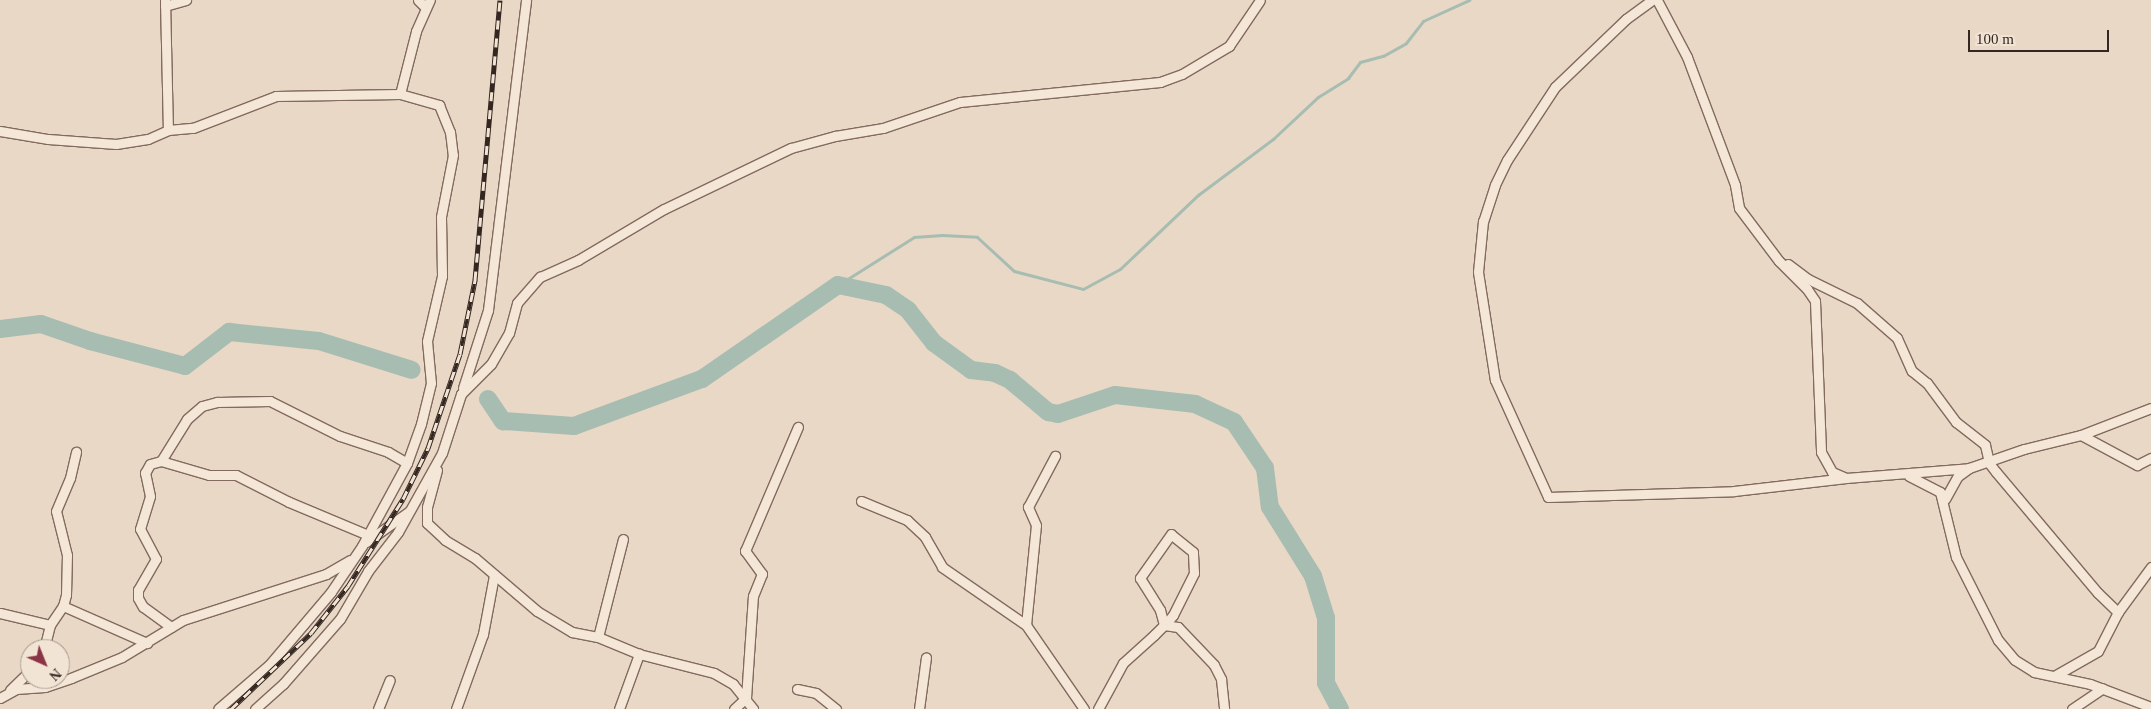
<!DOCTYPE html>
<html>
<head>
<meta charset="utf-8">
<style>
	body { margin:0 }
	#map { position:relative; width:2151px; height:709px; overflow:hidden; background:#e9d8c6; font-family:Georgia,serif }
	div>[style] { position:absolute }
	.stream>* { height:3px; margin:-1.5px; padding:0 1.5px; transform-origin:1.5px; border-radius:1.5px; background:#a7bdb2 }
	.river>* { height:18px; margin:-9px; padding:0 9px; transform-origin:9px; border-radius:9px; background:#a7bdb2 }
	.roads { filter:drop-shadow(1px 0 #826a5e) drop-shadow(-1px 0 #826a5e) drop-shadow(0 1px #826a5e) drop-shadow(0 -1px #826a5e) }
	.street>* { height:9px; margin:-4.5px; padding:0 4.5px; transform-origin:4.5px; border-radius:4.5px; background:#f5e7d8 }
	.rail>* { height:5px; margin-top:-2.5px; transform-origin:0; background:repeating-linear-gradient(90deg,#f1e4d4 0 9px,#342620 0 18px); box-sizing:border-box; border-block:1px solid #342620 }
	span { translate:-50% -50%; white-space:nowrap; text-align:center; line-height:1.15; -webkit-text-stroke:4px #f1e4d4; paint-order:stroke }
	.north { position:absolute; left:20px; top:639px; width:50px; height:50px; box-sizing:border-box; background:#f1e4d4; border:1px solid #a5988c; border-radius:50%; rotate:136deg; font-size:14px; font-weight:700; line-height:20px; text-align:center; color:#342620 }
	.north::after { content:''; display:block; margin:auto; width:18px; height:22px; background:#8a3545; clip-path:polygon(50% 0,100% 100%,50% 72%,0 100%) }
	.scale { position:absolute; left:1968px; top:30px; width:141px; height:22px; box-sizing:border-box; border:2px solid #342620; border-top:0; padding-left:6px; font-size:15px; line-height:18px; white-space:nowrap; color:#342620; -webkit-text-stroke:4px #f1e4d4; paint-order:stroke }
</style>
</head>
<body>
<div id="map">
	<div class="stream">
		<i style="left:838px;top:285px;width:90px;rotate:-32.3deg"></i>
		<i style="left:914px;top:237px;width:28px;rotate:-4deg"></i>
		<i style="left:942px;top:235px;width:35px;rotate:3deg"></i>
		<i style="left:977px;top:237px;width:50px;rotate:42.6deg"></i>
		<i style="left:1014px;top:271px;width:71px;rotate:14.6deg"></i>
		<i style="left:1083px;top:289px;width:42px;rotate:-28.4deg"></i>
		<i style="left:1120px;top:269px;width:108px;rotate:-43.5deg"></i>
		<i style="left:1198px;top:195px;width:94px;rotate:-36.7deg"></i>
		<i style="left:1273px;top:139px;width:62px;rotate:-43deg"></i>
		<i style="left:1318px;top:97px;width:36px;rotate:-32deg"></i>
		<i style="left:1348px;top:78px;width:20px;rotate:-53deg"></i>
		<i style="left:1360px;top:62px;width:24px;rotate:-15deg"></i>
		<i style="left:1383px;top:56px;width:26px;rotate:-29deg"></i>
		<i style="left:1406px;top:43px;width:28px;rotate:-52deg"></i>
		<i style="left:1423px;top:21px;width:51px;rotate:-24.5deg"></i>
	</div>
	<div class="river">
		<i style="left:0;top:329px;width:41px;rotate:-7deg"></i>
		<i style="left:41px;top:324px;width:52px;rotate:19.1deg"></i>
		<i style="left:90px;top:341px;width:98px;rotate:14.7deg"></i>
		<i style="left:185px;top:366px;width:56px;rotate:-37.7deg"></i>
		<i style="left:229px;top:332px;width:90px;rotate:5.7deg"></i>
		<i style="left:319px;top:341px;width:97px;rotate:17.3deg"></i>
		<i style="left:488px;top:399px;width:27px;rotate:56deg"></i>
		<i style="left:503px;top:421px;width:71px;rotate:4deg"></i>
		<i style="left:574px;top:426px;width:136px;rotate:-20.2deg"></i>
		<i style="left:702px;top:379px;width:165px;rotate:-34.7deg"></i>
		<i style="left:838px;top:285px;width:49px;rotate:11.8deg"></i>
		<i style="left:886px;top:295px;width:27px;rotate:34deg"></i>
		<i style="left:908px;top:310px;width:42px;rotate:51.8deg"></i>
		<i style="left:934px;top:343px;width:46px;rotate:36.1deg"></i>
		<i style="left:971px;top:370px;width:24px;rotate:7deg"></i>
		<i style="left:995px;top:373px;width:17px;rotate:25deg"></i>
		<i style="left:1010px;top:380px;width:50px;rotate:40.1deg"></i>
		<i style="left:1048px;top:412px;width:10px;rotate:11deg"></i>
		<i style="left:1058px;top:414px;width:60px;rotate:-18.4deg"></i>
		<i style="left:1115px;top:395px;width:81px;rotate:6.4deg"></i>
		<i style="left:1195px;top:404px;width:43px;rotate:24.8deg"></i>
		<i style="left:1234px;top:422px;width:55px;rotate:56deg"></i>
		<i style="left:1265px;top:468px;width:39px;rotate:83deg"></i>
		<i style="left:1270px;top:507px;width:81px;rotate:58.1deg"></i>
		<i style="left:1313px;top:576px;width:44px;rotate:72.8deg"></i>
		<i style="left:1326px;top:618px;width:65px;rotate:90deg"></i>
		<i style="left:1326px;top:683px;width:30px;rotate:62deg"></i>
	</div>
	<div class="roads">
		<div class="street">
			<i style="left:165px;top:0;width:130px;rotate:88.7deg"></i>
			<i style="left:418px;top:0;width:11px;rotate:45deg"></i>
			<i style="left:1652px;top:0;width:32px;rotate:144deg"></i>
			<i style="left:1626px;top:19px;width:98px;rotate:136.2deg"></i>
			<i style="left:1555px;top:87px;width:87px;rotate:123.3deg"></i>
			<i style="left:1507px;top:160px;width:28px;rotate:116deg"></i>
			<i style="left:1495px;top:185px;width:38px;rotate:108deg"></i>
			<i style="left:1483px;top:221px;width:51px;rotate:95.6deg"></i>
			<i style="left:1478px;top:272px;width:109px;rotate:81.1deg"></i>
			<i style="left:1495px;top:380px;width:128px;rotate:65.6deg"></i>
			<i style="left:1548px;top:497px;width:186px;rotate:-1.8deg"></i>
			<i style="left:1734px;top:491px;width:113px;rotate:-6.6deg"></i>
			<i style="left:1657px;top:0;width:64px;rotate:62.2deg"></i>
			<i style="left:1687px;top:57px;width:137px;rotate:69.4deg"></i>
			<i style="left:1735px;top:185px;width:23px;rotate:80deg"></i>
			<i style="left:1739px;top:208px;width:66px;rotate:53deg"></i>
			<i style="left:1779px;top:261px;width:40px;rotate:45deg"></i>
			<i style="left:1807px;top:289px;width:14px;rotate:56deg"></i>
			<i style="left:1815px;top:301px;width:151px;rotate:87.7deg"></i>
			<i style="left:1821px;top:452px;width:23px;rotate:61deg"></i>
			<i style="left:1832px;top:472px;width:15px;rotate:23deg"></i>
			<i style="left:1846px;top:478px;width:123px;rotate:-4.6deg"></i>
			<i style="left:1969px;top:468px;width:58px;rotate:-19.1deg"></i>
			<i style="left:2024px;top:449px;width:59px;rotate:-13.8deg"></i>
			<i style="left:2081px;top:435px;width:75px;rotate:-21.1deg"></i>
			<i style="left:165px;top:6px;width:22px;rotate:-16deg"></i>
			<i style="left:400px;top:94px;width:65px;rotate:-75.7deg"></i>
			<i style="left:416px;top:31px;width:34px;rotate:-66deg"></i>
			<i style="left:0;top:131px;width:49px;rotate:9.5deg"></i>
			<i style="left:48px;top:139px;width:68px;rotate:4.2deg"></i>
			<i style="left:116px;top:144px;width:32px;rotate:-9deg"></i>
			<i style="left:148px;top:139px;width:22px;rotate:-24deg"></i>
			<i style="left:168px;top:130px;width:25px;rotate:-5deg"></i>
			<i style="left:193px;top:128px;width:89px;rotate:-21.1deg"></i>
			<i style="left:276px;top:96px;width:124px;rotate:-0.9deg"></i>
			<i style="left:400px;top:94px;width:41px;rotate:15.8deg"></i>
			<i style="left:439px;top:105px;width:29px;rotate:68deg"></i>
			<i style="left:450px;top:132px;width:23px;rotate:83deg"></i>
			<i style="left:453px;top:155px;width:63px;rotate:101deg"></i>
			<i style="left:441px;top:217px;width:59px;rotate:89deg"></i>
			<i style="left:442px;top:276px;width:67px;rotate:103deg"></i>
			<i style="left:427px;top:341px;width:42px;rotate:84.6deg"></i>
			<i style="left:431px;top:383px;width:42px;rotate:103.7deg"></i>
			<i style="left:421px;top:424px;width:41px;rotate:109.7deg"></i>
			<i style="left:407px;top:463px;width:94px;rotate:118.5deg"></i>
			<i style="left:362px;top:546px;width:55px;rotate:124deg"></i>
			<i style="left:331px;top:592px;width:96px;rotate:130.3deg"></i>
			<i style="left:269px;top:665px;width:67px;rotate:139.2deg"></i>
			<i style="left:1788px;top:264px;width:25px;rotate:37deg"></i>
			<i style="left:1808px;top:279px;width:55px;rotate:26.1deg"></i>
			<i style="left:1857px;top:303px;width:53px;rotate:41.2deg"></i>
			<i style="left:1897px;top:338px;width:36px;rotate:66deg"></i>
			<i style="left:1912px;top:371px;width:19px;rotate:39deg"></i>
			<i style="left:1927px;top:383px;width:49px;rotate:53.4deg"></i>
			<i style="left:1956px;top:422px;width:37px;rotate:38deg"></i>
			<i style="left:1985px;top:445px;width:18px;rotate:77deg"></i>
			<i style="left:1989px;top:463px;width:11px;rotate:52deg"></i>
			<i style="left:1996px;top:472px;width:158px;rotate:49.9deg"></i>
			<i style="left:2098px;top:593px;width:28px;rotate:44deg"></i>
			<i style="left:463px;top:388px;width:82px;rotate:-72.2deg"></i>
			<i style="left:488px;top:310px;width:312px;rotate:-83deg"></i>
			<i style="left:2081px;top:435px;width:64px;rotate:28.2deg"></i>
			<i style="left:2137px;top:465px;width:16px;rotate:-27deg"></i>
			<i style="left:161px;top:461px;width:49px;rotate:-58.2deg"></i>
			<i style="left:187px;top:419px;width:20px;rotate:-41deg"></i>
			<i style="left:202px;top:406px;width:16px;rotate:-15deg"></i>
			<i style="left:217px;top:402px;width:53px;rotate:-1.1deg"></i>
			<i style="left:270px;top:401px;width:78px;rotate:26.6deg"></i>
			<i style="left:340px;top:436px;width:51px;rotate:18.4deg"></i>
			<i style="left:388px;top:452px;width:22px;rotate:30deg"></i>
			<i style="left:437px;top:470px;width:38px;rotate:105deg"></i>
			<i style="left:427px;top:507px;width:16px;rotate:90deg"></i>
			<i style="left:427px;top:523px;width:25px;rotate:43deg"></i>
			<i style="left:445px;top:540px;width:35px;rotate:31deg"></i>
			<i style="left:475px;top:558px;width:82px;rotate:40.5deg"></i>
			<i style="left:537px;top:611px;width:41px;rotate:31deg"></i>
			<i style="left:572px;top:632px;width:26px;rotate:11deg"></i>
			<i style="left:598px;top:637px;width:44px;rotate:22.5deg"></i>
			<i style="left:639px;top:654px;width:77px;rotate:14.2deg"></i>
			<i style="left:714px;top:673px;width:22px;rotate:30deg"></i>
			<i style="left:733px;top:684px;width:32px;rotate:51deg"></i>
			<i style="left:1909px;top:476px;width:35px;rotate:27deg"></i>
			<i style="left:1940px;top:492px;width:67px;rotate:76.2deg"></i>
			<i style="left:1956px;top:557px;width:93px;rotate:63.2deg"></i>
			<i style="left:1998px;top:640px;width:26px;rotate:50deg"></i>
			<i style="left:2015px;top:660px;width:22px;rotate:32deg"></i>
			<i style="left:2034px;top:672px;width:57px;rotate:12.1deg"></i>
			<i style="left:2090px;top:684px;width:65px;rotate:20.7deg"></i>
			<i style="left:1945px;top:499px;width:26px;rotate:-61deg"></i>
			<i style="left:1958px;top:476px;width:14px;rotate:-36deg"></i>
			<i style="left:861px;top:501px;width:50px;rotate:22.4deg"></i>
			<i style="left:907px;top:520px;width:25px;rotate:43deg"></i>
			<i style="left:925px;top:537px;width:34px;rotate:60deg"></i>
			<i style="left:942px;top:567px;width:102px;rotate:34.6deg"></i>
			<i style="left:1026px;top:625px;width:102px;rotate:55.4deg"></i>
			<i style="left:366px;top:542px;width:52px;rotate:-35.5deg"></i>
			<i style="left:63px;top:606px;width:92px;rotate:23.8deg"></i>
			<i style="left:0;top:613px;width:51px;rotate:13.5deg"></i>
			<i style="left:1026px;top:625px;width:100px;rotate:-84.3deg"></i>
			<i style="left:1036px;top:525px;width:20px;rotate:-114deg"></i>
			<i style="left:1028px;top:507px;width:58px;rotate:-62.1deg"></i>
			<i style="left:1164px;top:625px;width:14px;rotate:8deg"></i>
			<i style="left:1178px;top:627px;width:52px;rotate:46.5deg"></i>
			<i style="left:1214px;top:665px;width:16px;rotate:63deg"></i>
			<i style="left:1221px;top:679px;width:30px;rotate:84deg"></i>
			<i style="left:171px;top:627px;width:34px;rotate:-144deg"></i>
			<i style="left:143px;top:607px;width:10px;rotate:-119deg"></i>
			<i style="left:138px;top:598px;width:8px;rotate:-90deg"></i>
			<i style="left:138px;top:590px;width:36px;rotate:-60deg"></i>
			<i style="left:156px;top:559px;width:34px;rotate:-118deg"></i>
			<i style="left:140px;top:529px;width:34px;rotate:-73deg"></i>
			<i style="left:150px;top:496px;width:24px;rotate:-102deg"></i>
			<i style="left:145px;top:473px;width:10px;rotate:-61deg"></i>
			<i style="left:150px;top:464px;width:11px;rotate:-15deg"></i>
			<i style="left:161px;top:461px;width:50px;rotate:16.3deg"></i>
			<i style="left:209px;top:475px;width:27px"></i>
			<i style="left:236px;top:475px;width:59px;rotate:27deg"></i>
			<i style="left:289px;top:502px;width:86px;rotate:22.7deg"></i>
			<i style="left:598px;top:637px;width:101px;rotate:-75.7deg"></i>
			<i style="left:44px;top:649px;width:25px;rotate:-76deg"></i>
			<i style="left:50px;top:625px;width:23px;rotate:-56deg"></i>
			<i style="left:63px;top:606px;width:11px;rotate:-75deg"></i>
			<i style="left:66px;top:595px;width:40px;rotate:-88.6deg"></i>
			<i style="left:67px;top:555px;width:45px;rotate:-104deg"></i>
			<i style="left:56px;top:511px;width:36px;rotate:-67deg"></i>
			<i style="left:70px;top:478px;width:27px;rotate:-77deg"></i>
			<i style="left:2056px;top:675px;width:48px;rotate:-29.7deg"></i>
			<i style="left:2098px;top:651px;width:44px;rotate:-62.9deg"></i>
			<i style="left:2118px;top:612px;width:56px;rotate:-53.7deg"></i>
			<i style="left:797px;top:689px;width:19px;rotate:12deg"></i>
			<i style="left:816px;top:693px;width:26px;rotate:39deg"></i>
			<i style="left:10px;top:690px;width:28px;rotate:-44deg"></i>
			<i style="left:0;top:698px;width:18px;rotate:-29deg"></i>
			<i style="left:16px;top:689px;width:29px;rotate:-4deg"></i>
			<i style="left:45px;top:687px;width:28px;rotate:-19deg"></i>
			<i style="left:71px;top:678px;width:55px;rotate:-22.4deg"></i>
			<i style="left:122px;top:657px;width:71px;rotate:-31.2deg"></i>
			<i style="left:183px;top:620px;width:150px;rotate:-17.8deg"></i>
			<i style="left:326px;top:574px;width:28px;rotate:-30deg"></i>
			<i style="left:255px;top:709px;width:38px;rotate:-42deg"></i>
			<i style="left:283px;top:684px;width:86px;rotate:-48.8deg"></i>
			<i style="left:340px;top:619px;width:56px;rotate:-59.7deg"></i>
			<i style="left:368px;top:571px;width:49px;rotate:-52.4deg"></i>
			<i style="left:398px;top:532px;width:90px;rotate:-60.9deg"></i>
			<i style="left:442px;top:453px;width:62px;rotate:-72.1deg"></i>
			<i style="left:461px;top:394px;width:42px;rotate:-45deg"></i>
			<i style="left:491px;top:364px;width:36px;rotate:-60deg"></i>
			<i style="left:509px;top:333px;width:31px;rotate:-75deg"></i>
			<i style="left:517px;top:303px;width:35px;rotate:-49deg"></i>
			<i style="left:540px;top:277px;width:42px;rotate:-24.1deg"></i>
			<i style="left:578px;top:260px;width:100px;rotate:-30.7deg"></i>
			<i style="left:664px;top:209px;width:141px;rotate:-25.7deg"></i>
			<i style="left:791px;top:148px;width:46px;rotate:-15.3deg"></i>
			<i style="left:835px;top:136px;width:49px;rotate:-9.5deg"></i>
			<i style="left:883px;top:128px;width:81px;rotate:-18.7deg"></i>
			<i style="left:960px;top:102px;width:201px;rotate:-5.7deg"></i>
			<i style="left:1160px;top:82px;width:23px;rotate:-20deg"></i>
			<i style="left:1182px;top:74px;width:55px;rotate:-30.8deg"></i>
			<i style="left:1229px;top:46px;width:55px;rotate:-56deg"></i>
			<i style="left:378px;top:709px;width:31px;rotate:-68deg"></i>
			<i style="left:456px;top:709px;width:80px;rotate:-70.2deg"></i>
			<i style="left:483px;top:634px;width:60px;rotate:-79.4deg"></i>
			<i style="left:619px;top:709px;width:59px;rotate:-70deg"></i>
			<i style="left:734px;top:709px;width:16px;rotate:-43deg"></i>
			<i style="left:746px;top:698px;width:102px;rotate:-86.1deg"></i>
			<i style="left:753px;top:596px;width:24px;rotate:-68deg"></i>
			<i style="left:762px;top:574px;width:29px;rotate:-126deg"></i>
			<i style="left:745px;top:551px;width:135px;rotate:-66.9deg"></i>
			<i style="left:919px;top:709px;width:52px;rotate:-82.3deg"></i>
			<i style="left:1098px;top:709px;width:52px;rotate:-61.5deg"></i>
			<i style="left:1123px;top:663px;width:42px;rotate:-42.1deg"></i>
			<i style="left:1154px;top:635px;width:20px;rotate:-45deg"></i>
			<i style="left:1168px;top:621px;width:8px;rotate:-50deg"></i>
			<i style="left:1173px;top:615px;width:47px;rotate:-63.4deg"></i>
			<i style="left:1194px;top:573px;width:21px;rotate:-93deg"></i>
			<i style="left:1193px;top:552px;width:28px;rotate:-141deg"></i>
			<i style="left:1171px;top:534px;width:54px;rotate:125.2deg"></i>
			<i style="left:1140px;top:578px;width:38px;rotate:58deg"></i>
			<i style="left:1160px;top:610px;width:16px;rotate:75deg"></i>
			<i style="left:2072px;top:709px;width:37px;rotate:-34deg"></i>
		</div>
	</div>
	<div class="rail">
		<i style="left:231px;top:709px;width:110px;rotate:-43.5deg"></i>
		<i style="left:311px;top:633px;width:60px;rotate:-51.8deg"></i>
		<i style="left:348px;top:586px;width:103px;rotate:-57.7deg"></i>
		<i style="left:403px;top:499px;width:57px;rotate:-63.9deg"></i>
		<i style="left:428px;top:448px;width:99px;rotate:-71.2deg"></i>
		<i style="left:460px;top:354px;width:76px;rotate:-78.5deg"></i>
		<i style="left:475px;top:280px;width:281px;rotate:-84.9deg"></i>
	</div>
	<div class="north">N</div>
	<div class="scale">100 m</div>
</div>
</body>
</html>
